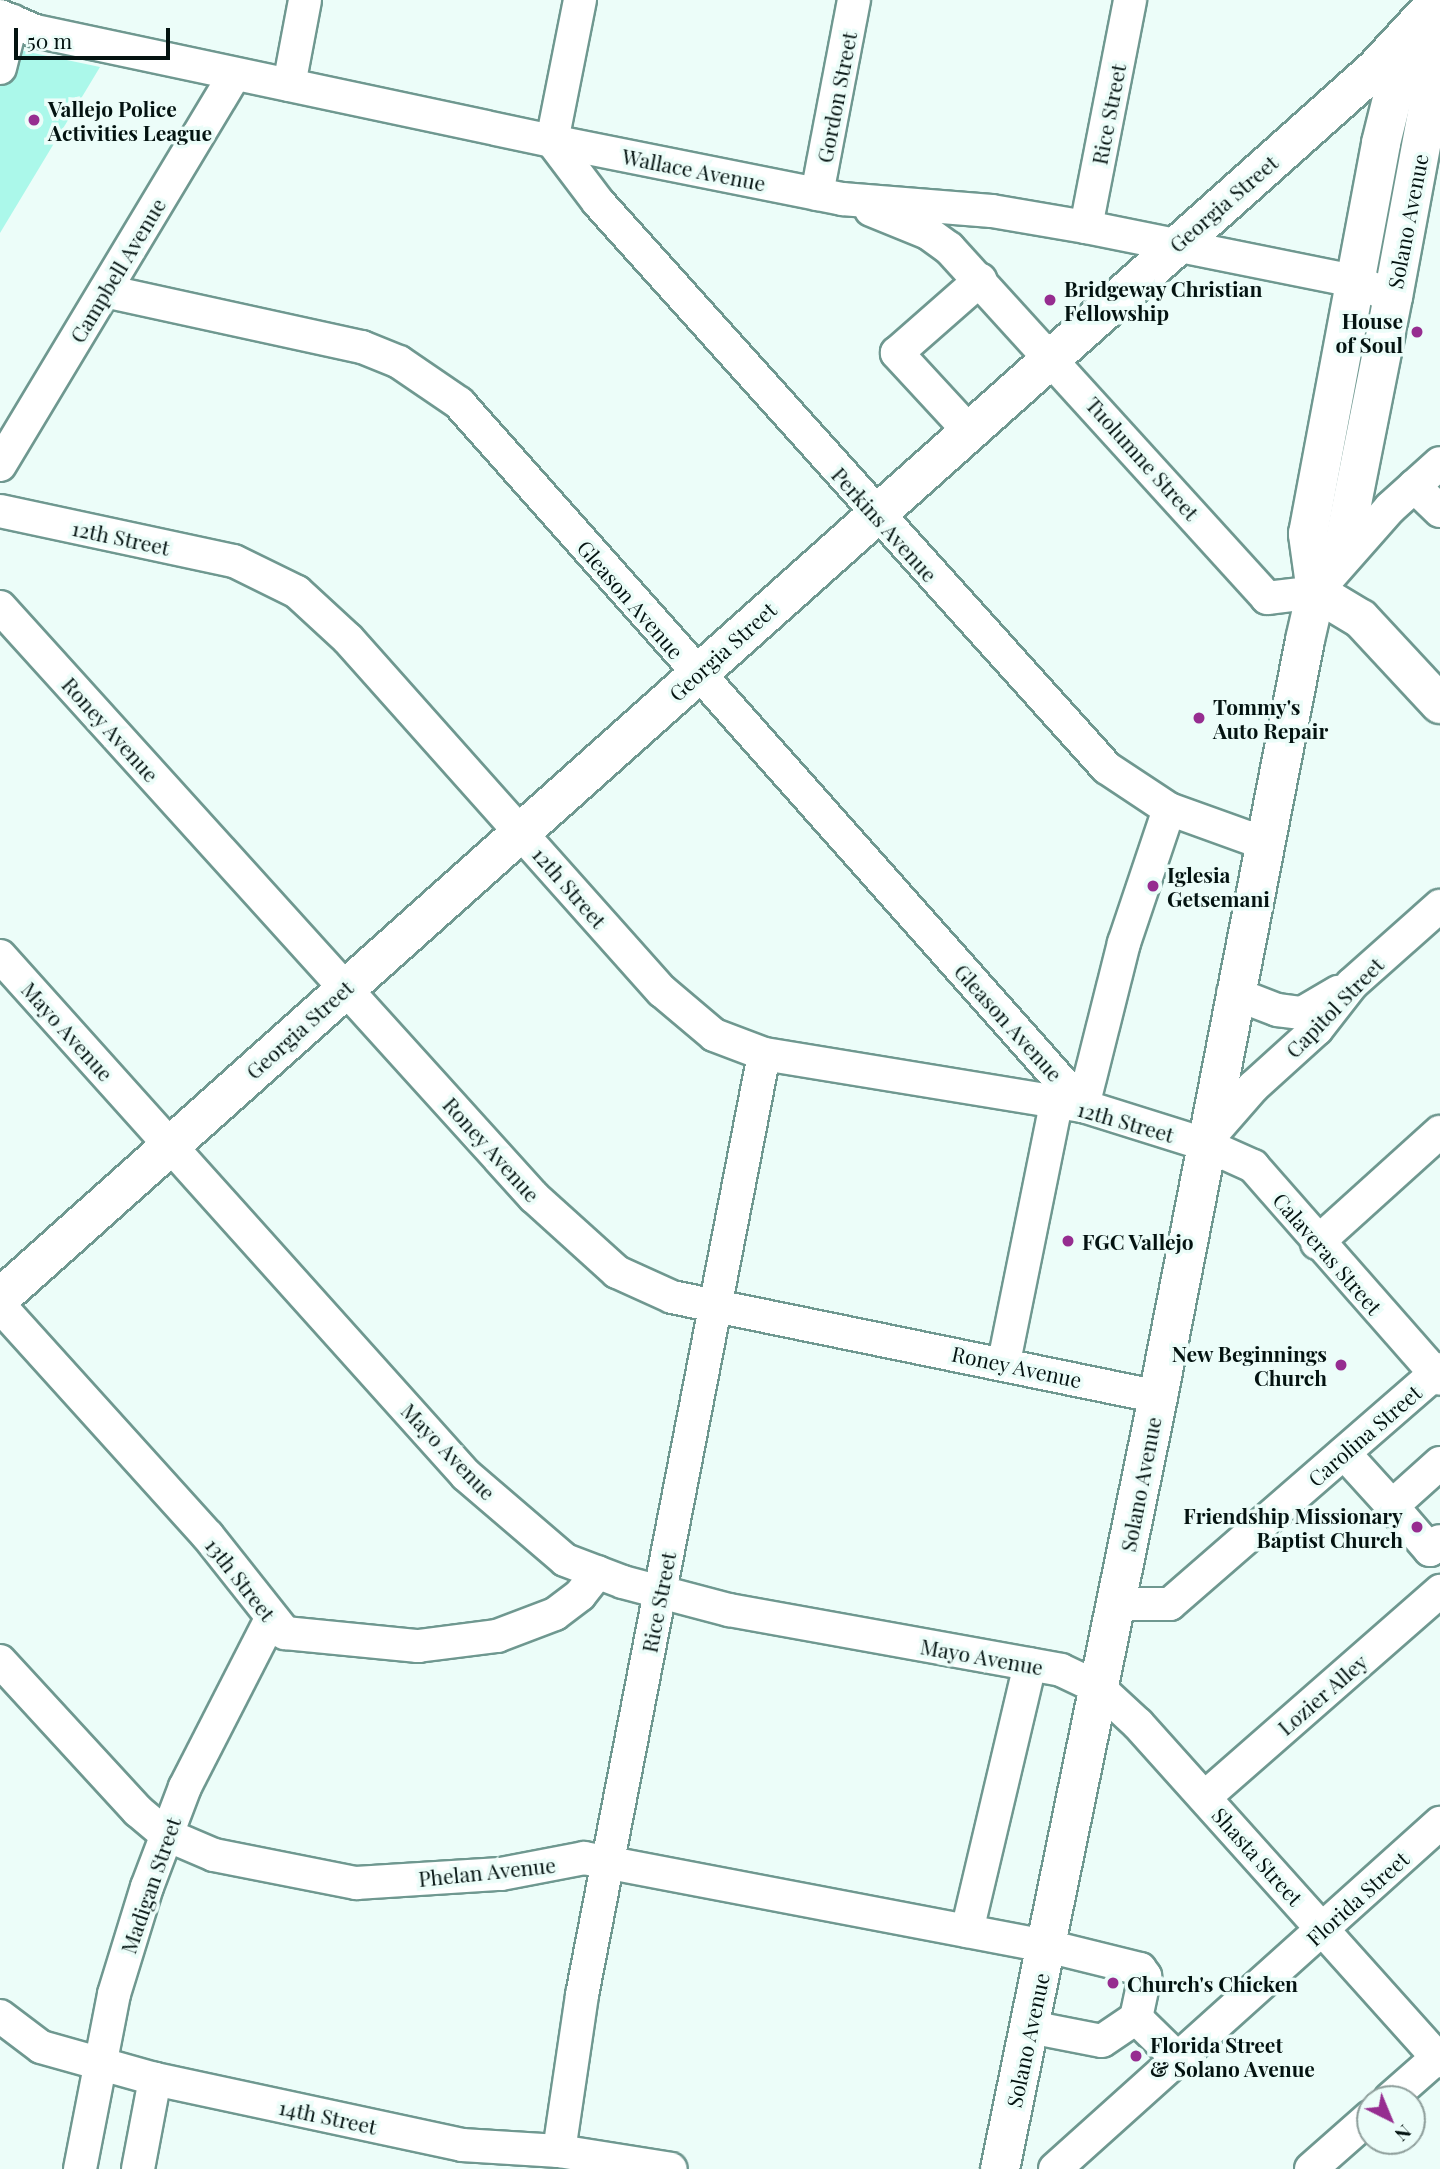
<!DOCTYPE html>
<html>
<head>
<meta charset="utf-8">
<style>
	body { margin:0 }
	#map { position:relative; width:1440px; height:2169px; overflow:hidden; background:#ecfdf9; font-family:"Playfair Display",serif }
	div>[style] { position:absolute }
	.green>* { inset:0; background:#abf8ea }
	.roads { filter:drop-shadow(2px 0 #6f9890) drop-shadow(-2px 0 #6f9890) drop-shadow(0 2px #6f9890) drop-shadow(0 -2px #6f9890) }
	.minor>* { height:32px; margin:-16px; padding:0 16px; transform-origin:16px; border-radius:16px; background:#fff }
	.major>* { height:38px; margin:-19px; padding:0 19px; transform-origin:19px; border-radius:19px; background:#fff }
	.dots>* { width:19px; height:19px; translate:-50% -50%; box-sizing:border-box; border:4px solid #ecfdf9; border-radius:50% }
	span { translate:-50% -50%; white-space:nowrap; text-align:center; line-height:1.15; -webkit-text-stroke:7px #ecfdf9; paint-order:stroke }
	.street-label { font-size:21px; color:#041311 }
	.poi-label { font-size:21px; color:#041311; font-weight:700 }
	.left { translate:0 -50%; text-align:left }
	.right { translate:-100% -50%; text-align:right }
	.north { position:absolute; left:1356px; top:2085px; width:70px; height:70px; box-sizing:border-box; background:#ecfdf9; border:2px solid #8f9f9c; border-radius:50%; rotate:137deg; font-size:19px; font-weight:700; line-height:28px; text-align:center; color:#041311 }
	.north::after { content:''; display:block; margin:auto; width:24px; height:32px; background:#962d90; clip-path:polygon(50% 0,100% 100%,50% 72%,0 100%) }
	.scale { position:absolute; left:14px; top:28px; width:156px; height:32px; box-sizing:border-box; border:4px solid #041311; border-top:0; padding-left:9px; font-size:21px; line-height:24px; white-space:nowrap; color:#041311; -webkit-text-stroke:5px #ecfdf9; paint-order:stroke }
</style>
</head>
<body>
<div id="map">
	<div class="green">
		<i style="clip-path:polygon(0 46px,100px 67px,0 233px)"></i>
	</div>
	<div class="roads">
		<div class="minor">
			<i style="left:580px;top:0;width:144px;rotate:101.2deg"></i>
			<i style="left:552px;top:141px;width:76px;rotate:53deg"></i>
			<i style="left:598px;top:202px;width:761px;rotate:48.04deg"></i>
			<i style="left:1107px;top:768px;width:74px;rotate:33.5deg"></i>
			<i style="left:1169px;top:809px;width:103px;rotate:19.8deg"></i>
			<i style="left:0;top:16px;width:38px;rotate:23deg"></i>
			<i style="left:35px;top:31px;width:529px;rotate:12.01deg"></i>
			<i style="left:552px;top:141px;width:296px;rotate:11.3deg"></i>
			<i style="left:842px;top:199px;width:150px;rotate:4.6deg"></i>
			<i style="left:992px;top:211px;width:95px;rotate:9.7deg"></i>
			<i style="left:1086px;top:227px;width:274px;rotate:11.4deg"></i>
			<i style="left:1355px;top:281px;width:41px;rotate:22.8deg"></i>
			<i style="left:0;top:68px;width:49px;rotate:-76deg"></i>
			<i style="left:289px;top:85px;width:86px;rotate:-79.3deg"></i>
			<i style="left:817px;top:194px;width:197px;rotate:-79.2deg"></i>
			<i style="left:871px;top:210px;width:61px;rotate:22deg"></i>
			<i style="left:928px;top:233px;width:26px;rotate:36deg"></i>
			<i style="left:949px;top:248px;width:473px;rotate:47.7deg"></i>
			<i style="left:1267px;top:598px;width:49px;rotate:-7deg"></i>
			<i style="left:1316px;top:592px;width:112px;rotate:-48.6deg"></i>
			<i style="left:1390px;top:508px;width:67px;rotate:-42deg"></i>
			<i style="left:1086px;top:227px;width:231px;rotate:-79deg"></i>
			<i style="left:105px;top:291px;width:263px;rotate:12.3deg"></i>
			<i style="left:362px;top:347px;width:40px;rotate:22deg"></i>
			<i style="left:399px;top:362px;width:73px;rotate:34.3deg"></i>
			<i style="left:459px;top:403px;width:940px;rotate:48.41deg"></i>
			<i style="left:968px;top:430px;width:105px;rotate:-132.7deg"></i>
			<i style="left:897px;top:353px;width:111px;rotate:-41.3deg"></i>
			<i style="left:0;top:465px;width:456px;rotate:-59deg"></i>
			<i style="left:1414px;top:486px;width:36px;rotate:44deg"></i>
			<i style="left:0;top:511px;width:239px;rotate:12.1deg"></i>
			<i style="left:234px;top:561px;width:70px;rotate:26.2deg"></i>
			<i style="left:297px;top:592px;width:69px;rotate:42.7deg"></i>
			<i style="left:348px;top:639px;width:472px;rotate:48.3deg"></i>
			<i style="left:662px;top:991px;width:68px;rotate:40.2deg"></i>
			<i style="left:714px;top:1035px;width:53px;rotate:20.8deg"></i>
			<i style="left:764px;top:1054px;width:323px;rotate:9.3deg"></i>
			<i style="left:1083px;top:1106px;width:127px;rotate:17.4deg"></i>
			<i style="left:1204px;top:1144px;width:54px;rotate:24.2deg"></i>
			<i style="left:1253px;top:1166px;width:283px;rotate:48.7deg"></i>
			<i style="left:0;top:607px;width:796px;rotate:47.85deg"></i>
			<i style="left:534px;top:1197px;width:112px;rotate:42.1deg"></i>
			<i style="left:617px;top:1272px;width:60px;rotate:24.4deg"></i>
			<i style="left:672px;top:1297px;width:496px;rotate:11.6deg"></i>
			<i style="left:0;top:956px;width:698px;rotate:48.08deg"></i>
			<i style="left:466px;top:1475px;width:130px;rotate:40.6deg"></i>
			<i style="left:565px;top:1560px;width:62px;rotate:20.8deg"></i>
			<i style="left:623px;top:1582px;width:110px;rotate:14.8deg"></i>
			<i style="left:729px;top:1610px;width:337px;rotate:10.2deg"></i>
			<i style="left:1061px;top:1670px;width:42px;rotate:25.3deg"></i>
			<i style="left:1099px;top:1688px;width:53px;rotate:42.7deg"></i>
			<i style="left:1138px;top:1724px;width:453px;rotate:48.1deg"></i>
			<i style="left:1233px;top:993px;width:47px;rotate:21.1deg"></i>
			<i style="left:1277px;top:1010px;width:25px;rotate:7deg"></i>
			<i style="left:1302px;top:1013px;width:42px;rotate:-30.3deg"></i>
			<i style="left:1083px;top:1106px;width:168px;rotate:-75.9deg"></i>
			<i style="left:1124px;top:943px;width:141px;rotate:-71.4deg"></i>
			<i style="left:1205px;top:1142px;width:73px;rotate:-48.9deg"></i>
			<i style="left:1253px;top:1087px;width:86px;rotate:-42.2deg"></i>
			<i style="left:1317px;top:1029px;width:57px;rotate:-52.1deg"></i>
			<i style="left:1352px;top:984px;width:118px;rotate:-41.6deg"></i>
			<i style="left:1317px;top:1243px;width:166px;rotate:-42.1deg"></i>
			<i style="left:0;top:1306px;width:310px;rotate:47.9deg"></i>
			<i style="left:208px;top:1536px;width:124px;rotate:51.6deg"></i>
			<i style="left:285px;top:1633px;width:134px;rotate:5.6deg"></i>
			<i style="left:418px;top:1646px;width:80px;rotate:-7.2deg"></i>
			<i style="left:497px;top:1636px;width:62px;rotate:-20.8deg"></i>
			<i style="left:555px;top:1614px;width:31px;rotate:-37deg"></i>
			<i style="left:580px;top:1595px;width:29px;rotate:-52deg"></i>
			<i style="left:1004px;top:1362px;width:264px;rotate:-78.6deg"></i>
			<i style="left:1344px;top:1453px;width:72px;rotate:47.8deg"></i>
			<i style="left:1440px;top:1463px;width:64px;rotate:138.1deg"></i>
			<i style="left:1392px;top:1506px;width:58px;rotate:49.2deg"></i>
			<i style="left:1430px;top:1550px;width:13px;rotate:-42deg"></i>
			<i style="left:1116px;top:1604px;width:54px"></i>
			<i style="left:1170px;top:1604px;width:358px;rotate:-41deg"></i>
			<i style="left:0;top:1661px;width:204px;rotate:47.4deg"></i>
			<i style="left:138px;top:1811px;width:38px;rotate:40deg"></i>
			<i style="left:167px;top:1835px;width:51px;rotate:23.1deg"></i>
			<i style="left:214px;top:1855px;width:145px;rotate:11.2deg"></i>
			<i style="left:356px;top:1883px;width:145px;rotate:-3.6deg"></i>
			<i style="left:501px;top:1874px;width:85px;rotate:-10.9deg"></i>
			<i style="left:584px;top:1858px;width:471px;rotate:10.8deg"></i>
			<i style="left:1047px;top:1946px;width:96px;rotate:13.9deg"></i>
			<i style="left:1140px;top:1969px;width:9px;rotate:54deg"></i>
			<i style="left:1145px;top:1976px;width:43px;rotate:102.1deg"></i>
			<i style="left:1205px;top:1797px;width:313px;rotate:-41.2deg"></i>
			<i style="left:967px;top:1931px;width:274px;rotate:-76.7deg"></i>
			<i style="left:0;top:2016px;width:51px;rotate:37.1deg"></i>
			<i style="left:41px;top:2047px;width:118px;rotate:15.7deg"></i>
			<i style="left:155px;top:2079px;width:314px;rotate:12.1deg"></i>
			<i style="left:462px;top:2145px;width:97px;rotate:3.5deg"></i>
			<i style="left:559px;top:2151px;width:113px;rotate:9.1deg"></i>
			<i style="left:1030px;top:2027px;width:73px;rotate:11deg"></i>
			<i style="left:1102px;top:2041px;width:41px;rotate:-34.1deg"></i>
			<i style="left:1136px;top:2018px;width:59px;rotate:44.3deg"></i>
			<i style="left:1390px;top:2099px;width:67px;rotate:-41.3deg"></i>
			<i style="left:559px;top:2151px;width:158px;rotate:-81.6deg"></i>
			<i style="left:582px;top:1995px;width:958px;rotate:-79.05deg"></i>
			<i style="left:80px;top:2169px;width:178px;rotate:-79deg"></i>
			<i style="left:114px;top:1994px;width:112px;rotate:-72.9deg"></i>
			<i style="left:147px;top:1887px;width:107px;rotate:-69.2deg"></i>
			<i style="left:185px;top:1787px;width:189px;rotate:-62.9deg"></i>
			<i style="left:138px;top:2169px;width:92px;rotate:-79.3deg"></i>
			<i style="left:1055px;top:2169px;width:518px;rotate:-41.95deg"></i>
			<i style="left:1311px;top:2169px;width:79px;rotate:-41.4deg"></i>
		</div>
		<div class="major">
			<i style="left:1316px;top:592px;width:59px;rotate:-97.9deg"></i>
			<i style="left:1308px;top:534px;width:398px;rotate:-79.4deg"></i>
			<i style="left:1381px;top:143px;width:49px;rotate:-76deg"></i>
			<i style="left:1393px;top:95px;width:62px;rotate:-66.3deg"></i>
			<i style="left:1316px;top:592px;width:52px;rotate:31deg"></i>
			<i style="left:1361px;top:619px;width:116px;rotate:47.1deg"></i>
			<i style="left:0;top:1298px;width:1846px;rotate:-41.79deg"></i>
			<i style="left:1376px;top:68px;width:93px;rotate:-47.2deg"></i>
			<i style="left:1000px;top:2169px;width:788px;rotate:-78.43deg"></i>
			<i style="left:1158px;top:1397px;width:771px;rotate:-79.01deg"></i>
			<i style="left:1305px;top:640px;width:49px;rotate:-77.1deg"></i>
			<i style="left:1316px;top:592px;width:60px;rotate:-61.3deg"></i>
			<i style="left:1345px;top:539px;width:247px;rotate:-78.8deg"></i>
			<i style="left:1393px;top:297px;width:252px;rotate:-79.5deg"></i>
			<i style="left:1439px;top:49px;width:42px;rotate:-101deg"></i>
		</div>
	</div>
	<div class="dots">
		<i style="left:34px;top:120px;background:#962d90"></i>
		<i style="left:1050px;top:300px;background:#962d90"></i>
		<i style="left:1417px;top:332px;background:#962d90"></i>
		<i style="left:1199px;top:718px;background:#962d90"></i>
		<i style="left:1153px;top:886px;background:#962d90"></i>
		<i style="left:1068px;top:1241px;background:#962d90"></i>
		<i style="left:1341px;top:1365px;background:#962d90"></i>
		<i style="left:1417px;top:1527px;background:#962d90"></i>
		<i style="left:1113px;top:1983px;background:#962d90"></i>
		<i style="left:1136px;top:2056px;background:#962d90"></i>
	</div>
	<div class="street-label">
		<span style="left:836px;top:97px;rotate:-79deg">Gordon Street</span>
		<span style="left:1108px;top:114px;rotate:-79deg">Rice Street</span>
		<span style="left:694px;top:169px;rotate:11deg">Wallace Avenue</span>
		<span style="left:1223px;top:203px;rotate:-41deg">Georgia Street</span>
		<span style="left:1407px;top:221px;rotate:-79deg">Solano Avenue</span>
		<span style="left:117px;top:270px;rotate:-59deg">Campbell Avenue</span>
		<span style="left:1143px;top:458px;rotate:48deg">Tuolumne Street</span>
		<span style="left:885px;top:524px;rotate:48deg">Perkins Avenue</span>
		<span style="left:121px;top:537px;rotate:12deg">12th Street</span>
		<span style="left:631px;top:599px;rotate:49deg">Gleason Avenue</span>
		<span style="left:722px;top:651px;rotate:-42deg">Georgia Street</span>
		<span style="left:111px;top:729px;rotate:48deg">Roney Avenue</span>
		<span style="left:570px;top:887px;rotate:49deg">12th Street</span>
		<span style="left:1334px;top:1007px;rotate:-46deg">Capitol Street</span>
		<span style="left:1009px;top:1022px;rotate:48deg">Gleason Avenue</span>
		<span style="left:299px;top:1029px;rotate:-42deg">Georgia Street</span>
		<span style="left:68px;top:1031px;rotate:48deg">Mayo Avenue</span>
		<span style="left:1126px;top:1121px;rotate:16deg">12th Street</span>
		<span style="left:492px;top:1149px;rotate:48deg">Roney Avenue</span>
		<span style="left:1328px;top:1253px;rotate:49deg">Calaveras Street</span>
		<span style="left:1017px;top:1366px;rotate:12deg">Roney Avenue</span>
		<span style="left:1364px;top:1435px;rotate:-41deg">Carolina Street</span>
		<span style="left:449px;top:1451px;rotate:46deg">Mayo Avenue</span>
		<span style="left:1140px;top:1484px;rotate:-79deg">Solano Avenue</span>
		<span style="left:241px;top:1579px;rotate:52deg">13th Street</span>
		<span style="left:658px;top:1602px;rotate:-79deg">Rice Street</span>
		<span style="left:982px;top:1656px;rotate:10deg">Mayo Avenue</span>
		<span style="left:1322px;top:1694px;rotate:-41deg">Lozier Alley</span>
		<span style="left:1258px;top:1856px;rotate:48deg">Shasta Street</span>
		<span style="left:487px;top:1871px;rotate:-6deg">Phelan Avenue</span>
		<span style="left:150px;top:1885px;rotate:-71deg">Madigan Street</span>
		<span style="left:1357px;top:1898px;rotate:-42deg">Florida Street</span>
		<span style="left:1027px;top:2040px;rotate:-78deg">Solano Avenue</span>
		<span style="left:328px;top:2116px;rotate:12deg">14th Street</span>
	</div>
	<div class="poi-label">
		<span class="left" style="left:48px;top:120px">Vallejo Police<br>Activities League</span>
		<span class="left" style="left:1064px;top:300px">Bridgeway Christian<br>Fellowship</span>
		<span class="right" style="left:1403px;top:332px">House<br>of Soul</span>
		<span class="left" style="left:1213px;top:718px">Tommy's<br>Auto Repair</span>
		<span class="left" style="left:1167px;top:886px">Iglesia<br>Getsemani</span>
		<span class="left" style="left:1082px;top:1241px">FGC Vallejo</span>
		<span class="right" style="left:1327px;top:1365px">New Beginnings<br>Church</span>
		<span class="right" style="left:1403px;top:1527px">Friendship Missionary<br>Baptist Church</span>
		<span class="left" style="left:1127px;top:1983px">Church's Chicken</span>
		<span class="left" style="left:1150px;top:2056px">Florida Street<br>&amp; Solano Avenue</span>
	</div>
	<div class="north">N</div>
	<div class="scale">50 m</div>
</div>
</body>
</html>
